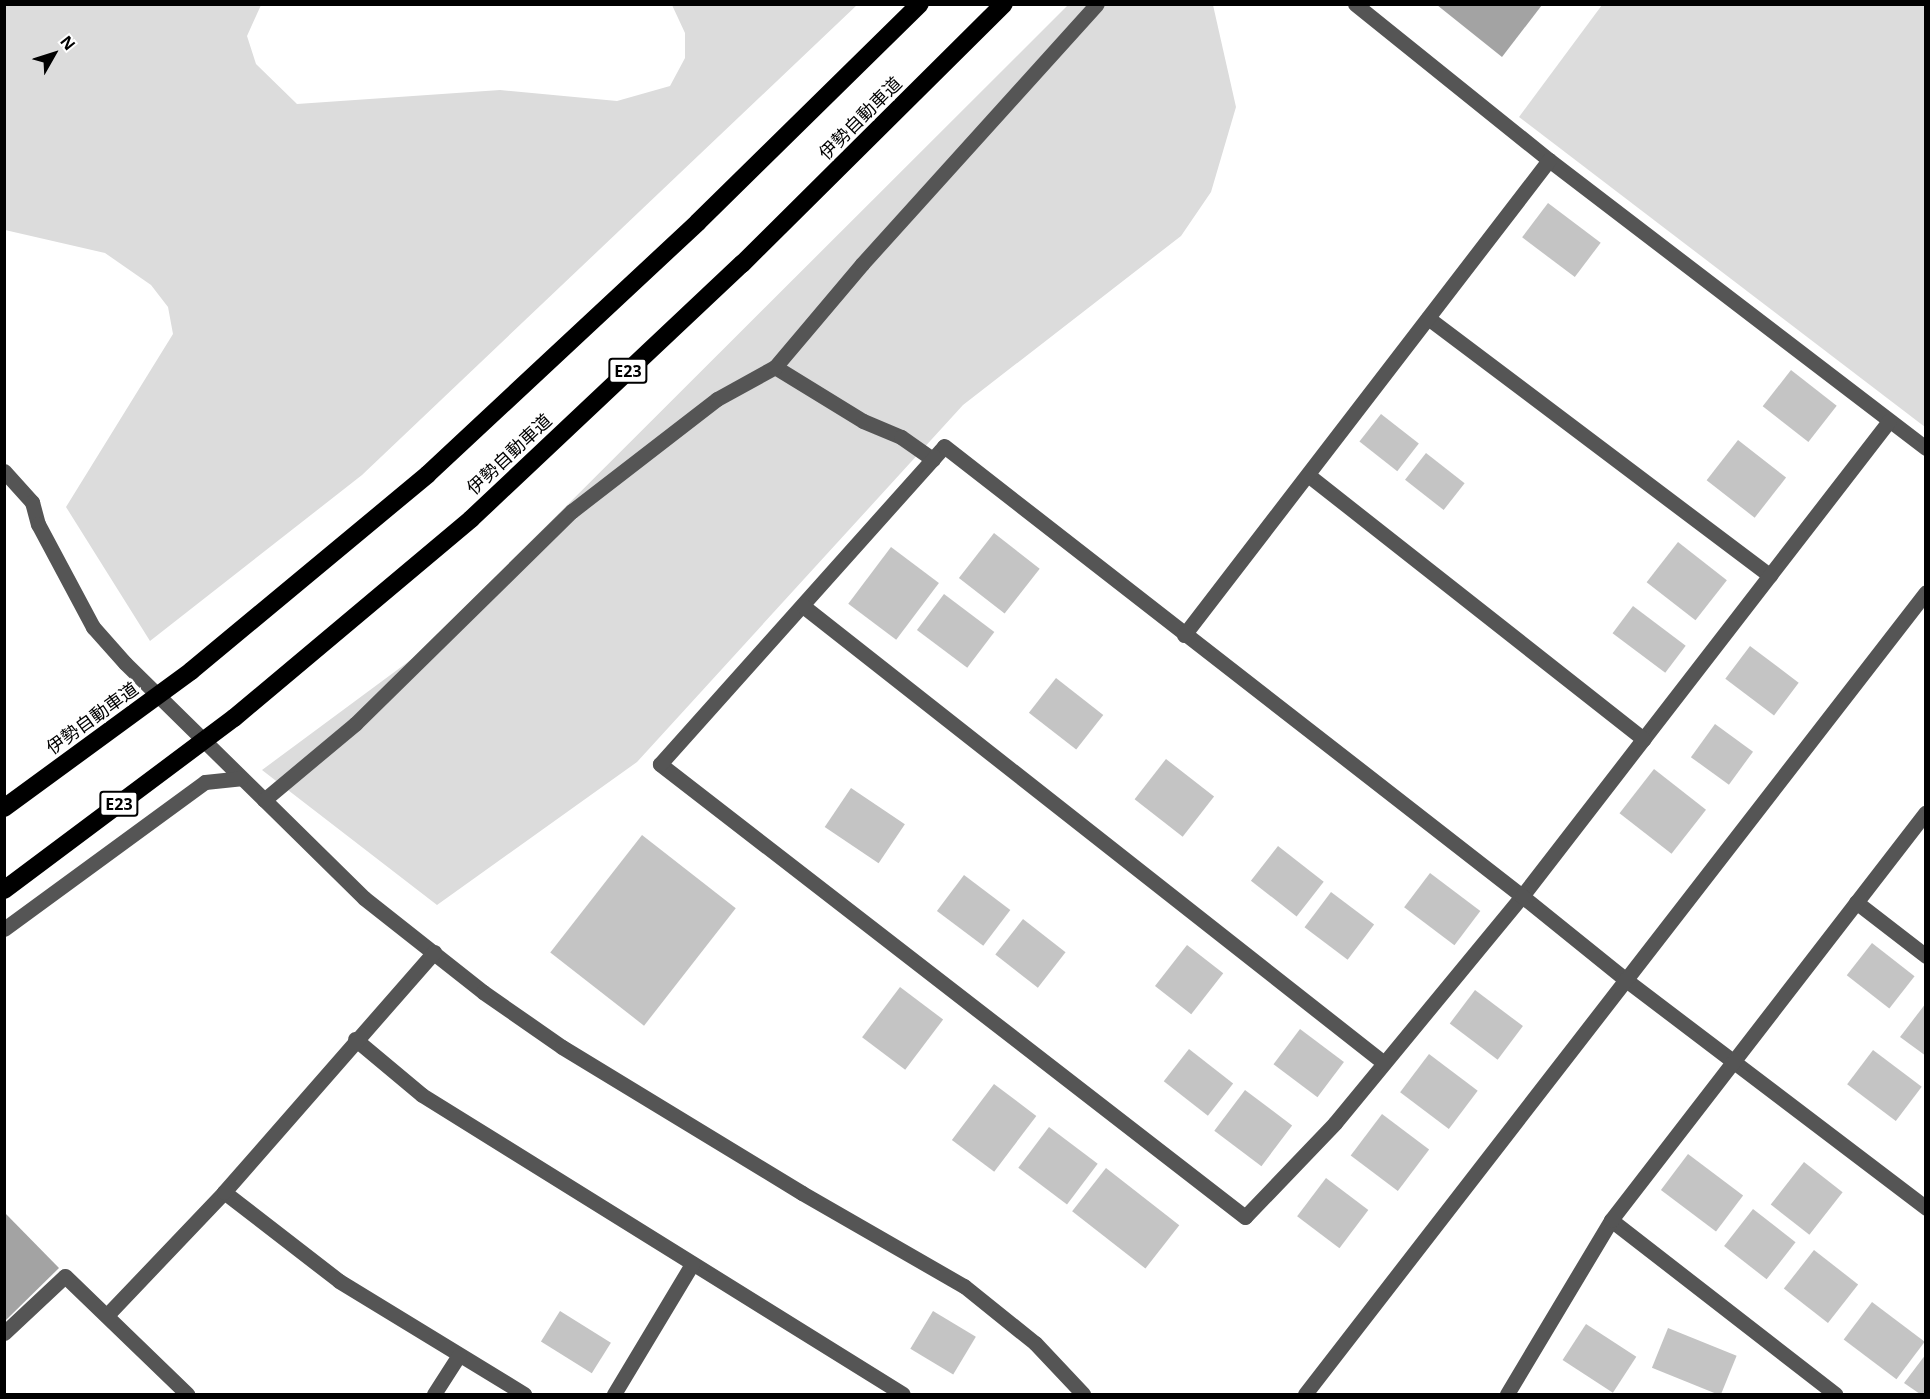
<!DOCTYPE html>
<html>
<head>
<meta charset="utf-8">
<style>
	body { margin:0 }
	#map { position:relative; width:1930px; height:1399px; overflow:hidden; background:#fff; font-family:"Noto Sans","Noto Sans JP",sans-serif }
	div>[style] { position:absolute }
	.green>* { inset:0; background:#dcdcdc }
	.water>* { inset:0; background:#a3a3a3 }
	.building>* { inset:0; background:#c4c4c4; transform-origin:0 0 }
	.minor>* { height:15px; margin:-7.5px; padding:0 7.5px; transform-origin:7.5px; border-radius:7.5px; background:#555 }
	.highway>* { height:18px; margin:-9px; padding:0 9px; transform-origin:9px; border-radius:9px; background:#000 }
	span { translate:-50% -50%; white-space:nowrap; text-align:center; line-height:1.15; -webkit-text-stroke:5px #fff; paint-order:stroke }
	.shield-label span { padding:2px 4px; background:#fff; border:2px solid; border-radius:4px; -webkit-text-stroke-width:0 }
	.shield-label { font-size:16px; color:#000; font-weight:700 }
	.street-label { font-size:18px; color:#000 }
	.frame { position:absolute; inset:0; border:6px solid #000; pointer-events:none }
	.north { position:absolute; left:24px; top:24px; width:60px; height:60px; -webkit-text-stroke:4px #fff; paint-order:stroke; rotate:51deg; font-size:16px; font-weight:700; line-height:24px; text-align:center; color:#000 }
	.north::after { content:''; display:block; margin:auto; width:21px; height:27px; background:#000; clip-path:polygon(50% 0,100% 100%,50% 72%,0 100%) }
</style>
</head>
<body>
<div id="map">
	<div class="green">
		<i style="clip-path:polygon(5px 4px,261px 5px,247px 36px,256px 64px,297px 104px,500px 90px,617px 101px,670px 86px,685px 58px,685px 33px,672px 5px,857px 5px,362px 475px,150px 641px,66px 507px,173px 334px,168px 307px,151px 285px,105px 253px,5px 230px)"></i>
		<i style="clip-path:polygon(1068px 5px,1213px 5px,1236px 107px,1211px 192px,1181px 236px,963px 405px,637px 762px,437px 905px,262px 770px,416px 656px)"></i>
		<i style="clip-path:polygon(1602px 5px,1925px 5px,1925px 427px,1519px 117px)"></i>
	</div>
	<div class="water">
		<i style="clip-path:polygon(1437px 5px,1542px 4px,1542px 5px,1502px 57px)"></i>
		<i style="clip-path:polygon(5px 1213px,59px 1268px,5px 1321px)"></i>
	</div>
	<div class="building">
		<i style="left:1548px;top:203px;width:66px;height:43px;rotate:37deg"></i>
		<i style="left:1791px;top:370px;width:58px;height:46px;rotate:38deg"></i>
		<i style="left:1381px;top:414px;width:48px;height:35px;rotate:38deg"></i>
		<i style="left:1738px;top:440px;width:61px;height:51px;rotate:38deg"></i>
		<i style="left:1426px;top:453px;width:49px;height:34px;rotate:38deg"></i>
		<i style="left:994px;top:533px;width:58px;height:57px;rotate:38deg"></i>
		<i style="left:1678px;top:542px;width:62px;height:51px;rotate:38deg"></i>
		<i style="left:891px;top:547px;width:60px;height:71px;rotate:37deg"></i>
		<i style="left:944px;top:594px;width:63px;height:45px;rotate:37deg"></i>
		<i style="left:1633px;top:606px;width:66px;height:34px;rotate:37deg"></i>
		<i style="left:1750px;top:646px;width:61px;height:41px;rotate:37deg"></i>
		<i style="left:1056px;top:678px;width:60px;height:44px;rotate:38deg"></i>
		<i style="left:1715px;top:724px;width:47px;height:41px;rotate:36deg"></i>
		<i style="left:1166px;top:759px;width:61px;height:51px;rotate:38deg"></i>
		<i style="left:1654px;top:769px;width:66px;height:56px;rotate:38deg"></i>
		<i style="left:851px;top:788px;width:65px;height:47px;rotate:34deg"></i>
		<i style="left:642px;top:835px;width:119px;height:149px;rotate:38deg"></i>
		<i style="left:1278px;top:846px;width:58px;height:44px;rotate:38deg"></i>
		<i style="left:1430px;top:873px;width:63px;height:43px;rotate:37deg"></i>
		<i style="left:964px;top:875px;width:58px;height:45px;rotate:37deg"></i>
		<i style="left:1331px;top:892px;width:54px;height:44px;rotate:37deg"></i>
		<i style="left:1023px;top:919px;width:54px;height:45px;rotate:38deg"></i>
		<i style="left:1872px;top:943px;width:54px;height:41px;rotate:38deg"></i>
		<i style="left:1187px;top:945px;width:46px;height:52px;rotate:38deg"></i>
		<i style="left:900px;top:987px;width:54px;height:63px;rotate:37deg"></i>
		<i style="left:1475px;top:990px;width:60px;height:42px;rotate:37deg"></i>
		<i style="clip-path:polygon(1926px 1003px,1926px 1056px,1900px 1037px)"></i>
		<i style="left:1300px;top:1029px;width:55px;height:44px;rotate:37deg"></i>
		<i style="left:1189px;top:1049px;width:56px;height:41px;rotate:38deg"></i>
		<i style="left:1873px;top:1050px;width:61px;height:43px;rotate:37deg"></i>
		<i style="left:1429px;top:1054px;width:61px;height:48px;rotate:37deg"></i>
		<i style="left:994px;top:1084px;width:53px;height:70px;rotate:37deg"></i>
		<i style="left:1245px;top:1090px;width:59px;height:51px;rotate:37deg"></i>
		<i style="left:1382px;top:1114px;width:59px;height:52px;rotate:37deg"></i>
		<i style="left:1049px;top:1127px;width:61px;height:51px;rotate:37deg"></i>
		<i style="left:1688px;top:1154px;width:69px;height:45px;rotate:37deg"></i>
		<i style="left:1804px;top:1162px;width:49px;height:54px;rotate:38deg"></i>
		<i style="left:1106px;top:1168px;width:93px;height:55px;rotate:38deg"></i>
		<i style="left:1326px;top:1178px;width:53px;height:48px;rotate:37deg"></i>
		<i style="left:1753px;top:1209px;width:54px;height:47px;rotate:38deg"></i>
		<i style="left:1814px;top:1250px;width:56px;height:49px;rotate:38deg"></i>
		<i style="left:1872px;top:1302px;width:66px;height:47px;rotate:37deg"></i>
		<i style="left:560px;top:1311px;width:60px;height:36px;rotate:32deg"></i>
		<i style="left:933px;top:1311px;width:50px;height:44px;rotate:31deg"></i>
		<i style="left:1586px;top:1324px;width:60px;height:43px;rotate:33deg"></i>
		<i style="left:1668px;top:1328px;width:74px;height:43px;rotate:22deg"></i>
		<i style="clip-path:polygon(1926px 1354px,1926px 1394px,1920px 1394px,1904px 1383px)"></i>
	</div>
	<div class="minor">
		<i style="left:1355px;top:4px;width:249px;rotate:38.8deg"></i>
		<i style="left:1549px;top:160px;width:474px;rotate:37.4deg"></i>
		<i style="left:1428px;top:318px;width:428px;rotate:37deg"></i>
		<i style="left:775px;top:367px;width:103px;rotate:31.5deg"></i>
		<i style="left:863px;top:421px;width:41px;rotate:22.8deg"></i>
		<i style="left:901px;top:437px;width:39px;rotate:35deg"></i>
		<i style="left:1889px;top:421px;width:600px;rotate:127.69deg"></i>
		<i style="left:1522px;top:896px;width:294px;rotate:129.5deg"></i>
		<i style="left:1335px;top:1123px;width:130px;rotate:133.8deg"></i>
		<i style="left:1245px;top:1217px;width:740px;rotate:-142.25deg"></i>
		<i style="left:660px;top:764px;width:426px;rotate:-48.2deg"></i>
		<i style="left:944px;top:446px;width:733px;rotate:37.9deg"></i>
		<i style="left:1522px;top:896px;width:134px;rotate:38.9deg"></i>
		<i style="left:1626px;top:980px;width:377px;rotate:37.2deg"></i>
		<i style="left:4px;top:471px;width:42px;rotate:47.9deg"></i>
		<i style="left:32px;top:502px;width:23px;rotate:75deg"></i>
		<i style="left:38px;top:524px;width:117px;rotate:61.9deg"></i>
		<i style="left:93px;top:627px;width:48px;rotate:48.4deg"></i>
		<i style="left:125px;top:663px;width:335px;rotate:44.5deg"></i>
		<i style="left:364px;top:898px;width:152px;rotate:38.3deg"></i>
		<i style="left:483px;top:992px;width:96px;rotate:34.8deg"></i>
		<i style="left:562px;top:1047px;width:281px;rotate:31.3deg"></i>
		<i style="left:802px;top:1193px;width:187px;rotate:29.9deg"></i>
		<i style="left:964px;top:1286px;width:91px;rotate:38.8deg"></i>
		<i style="left:1035px;top:1343px;width:70px;rotate:46.7deg"></i>
		<i style="left:1308px;top:475px;width:427px;rotate:38.2deg"></i>
		<i style="left:803px;top:606px;width:739px;rotate:38.19deg"></i>
		<i style="left:1184px;top:635px;width:599px;rotate:-52.46deg"></i>
		<i style="left:264px;top:800px;width:119px;rotate:-39.9deg"></i>
		<i style="left:355px;top:724px;width:304px;rotate:-44.5deg"></i>
		<i style="left:572px;top:511px;width:183px;rotate:-37.7deg"></i>
		<i style="left:717px;top:399px;width:66px;rotate:-28.9deg"></i>
		<i style="left:775px;top:367px;width:135px;rotate:-49.8deg"></i>
		<i style="left:862px;top:264px;width:350px;rotate:-47.9deg"></i>
		<i style="left:1856px;top:902px;width:88px;rotate:37.6deg"></i>
		<i style="left:4px;top:929px;width:249px;rotate:-36.2deg"></i>
		<i style="left:205px;top:782px;width:36px;rotate:-6deg"></i>
		<i style="left:355px;top:1039px;width:87px;rotate:39.9deg"></i>
		<i style="left:422px;top:1095px;width:566px;rotate:31.87deg"></i>
		<i style="left:224px;top:1192px;width:145px;rotate:37.7deg"></i>
		<i style="left:339px;top:1281px;width:217px;rotate:31.4deg"></i>
		<i style="left:1611px;top:1220px;width:284px;rotate:37.8deg"></i>
		<i style="left:108px;top:1314px;width:168px;rotate:-46.4deg"></i>
		<i style="left:224px;top:1192px;width:319px;rotate:-48.8deg"></i>
		<i style="left:4px;top:1333px;width:83px;rotate:-43.1deg"></i>
		<i style="left:65px;top:1276px;width:170px;rotate:44deg"></i>
		<i style="left:434px;top:1394px;width:46px;rotate:-57.3deg"></i>
		<i style="left:614px;top:1394px;width:152px;rotate:-59deg"></i>
		<i style="left:1305px;top:1394px;width:1014px;rotate:-52.25deg"></i>
		<i style="left:1507px;top:1394px;width:203px;rotate:-59.1deg"></i>
		<i style="left:1611px;top:1220px;width:515px;rotate:-52.33deg"></i>
	</div>
	<div class="highway">
		<i style="left:4px;top:808px;width:232px;rotate:-36.2deg"></i>
		<i style="left:191px;top:671px;width:308px;rotate:-39.7deg"></i>
		<i style="left:428px;top:474px;width:369px;rotate:-43deg"></i>
		<i style="left:698px;top:222px;width:311px;rotate:-44.5deg"></i>
		<i style="left:4px;top:890px;width:287px;rotate:-36.8deg"></i>
		<i style="left:234px;top:718px;width:309px;rotate:-40deg"></i>
		<i style="left:471px;top:519px;width:372px;rotate:-43.3deg"></i>
		<i style="left:742px;top:264px;width:369px;rotate:-44.8deg"></i>
	</div>
	<div class="shield-label">
		<span style="left:628px;top:371px">E23</span>
		<span style="left:119px;top:804px">E23</span>
	</div>
	<div class="street-label">
		<span style="left:860px;top:118px;rotate:-45deg">伊勢自動車道</span>
		<span style="left:509px;top:454px;rotate:-43deg">伊勢自動車道</span>
		<span style="left:92px;top:718px;rotate:-36deg">伊勢自動車道</span>
	</div>
	<div class="frame"></div>
	<div class="north">N</div>
</div>
</body>
</html>
